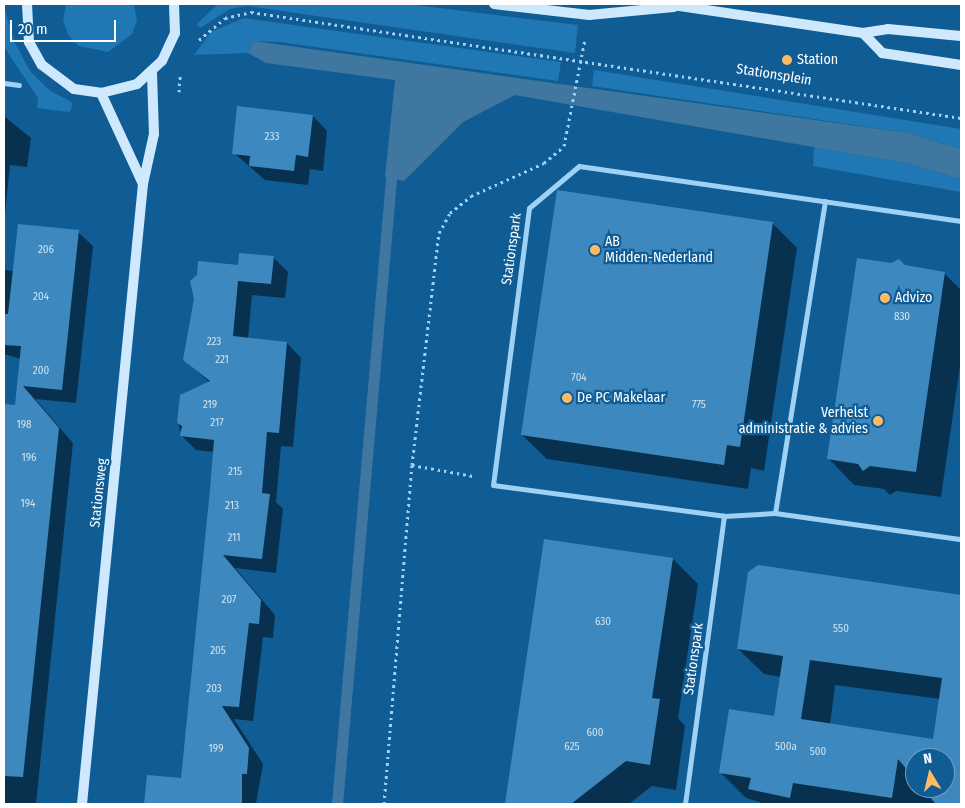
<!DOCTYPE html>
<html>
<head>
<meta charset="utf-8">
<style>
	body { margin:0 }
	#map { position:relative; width:965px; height:808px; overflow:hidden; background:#105d95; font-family:"Fira Sans Condensed",sans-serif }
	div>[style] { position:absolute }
	.green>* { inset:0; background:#1f77b3 }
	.water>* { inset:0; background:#4077a0 }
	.shadow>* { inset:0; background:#0007 }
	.stream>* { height:11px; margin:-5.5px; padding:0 5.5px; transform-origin:5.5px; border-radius:5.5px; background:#4077a0 }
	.building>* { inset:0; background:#3d89bf }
	.path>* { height:3px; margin-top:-1.5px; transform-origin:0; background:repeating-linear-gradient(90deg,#9ed1f4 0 2.5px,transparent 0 6.5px) }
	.street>* { height:5px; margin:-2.5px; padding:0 2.5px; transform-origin:2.5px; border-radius:2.5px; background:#9ed1f4 }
	.secondary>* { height:10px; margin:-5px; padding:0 5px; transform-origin:5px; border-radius:5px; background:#cee9fd }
	.dots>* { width:14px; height:14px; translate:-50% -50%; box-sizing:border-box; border:2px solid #105d95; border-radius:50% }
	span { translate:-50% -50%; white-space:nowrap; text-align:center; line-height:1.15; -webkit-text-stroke:4.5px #105d95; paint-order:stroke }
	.number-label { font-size:11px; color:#cee2ef }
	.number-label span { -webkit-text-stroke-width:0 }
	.poi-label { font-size:14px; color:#fff }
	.left { translate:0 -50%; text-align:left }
	.right { translate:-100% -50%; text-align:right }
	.street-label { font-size:14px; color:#fff }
	.frame { position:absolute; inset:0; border:5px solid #fff; pointer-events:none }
	.north { position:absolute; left:905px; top:748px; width:50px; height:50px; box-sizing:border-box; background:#105d95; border:1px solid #709ebf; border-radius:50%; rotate:351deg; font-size:14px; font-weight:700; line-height:20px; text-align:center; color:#fff }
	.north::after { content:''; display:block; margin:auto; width:18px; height:22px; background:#ffbb61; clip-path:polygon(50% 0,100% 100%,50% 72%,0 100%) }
	.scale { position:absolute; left:10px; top:20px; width:106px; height:22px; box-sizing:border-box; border:2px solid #fff; border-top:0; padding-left:6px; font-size:15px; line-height:18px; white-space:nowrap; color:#fff; -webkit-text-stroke:4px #105d95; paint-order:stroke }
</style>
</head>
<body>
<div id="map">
	<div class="green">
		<i style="clip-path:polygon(66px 4px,134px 4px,137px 21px,132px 34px,108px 52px,79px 46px,68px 35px,63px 20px)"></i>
		<i style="clip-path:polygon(218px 4px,407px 4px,578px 25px,575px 53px,247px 6px,230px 9px,200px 28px,197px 24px)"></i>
		<i style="clip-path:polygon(4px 6px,15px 43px,30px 71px,49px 90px,73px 103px,70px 112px,37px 108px,38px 98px,4px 47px)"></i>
		<i style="clip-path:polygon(244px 18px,561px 62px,558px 81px,280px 42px,254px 41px,248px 53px,194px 55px,211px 32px)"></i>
		<i style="clip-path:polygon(594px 70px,961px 129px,961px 149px,908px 133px,592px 86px)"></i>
		<i style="clip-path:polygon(814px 147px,905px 163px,961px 179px,961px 192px,813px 166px)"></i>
	</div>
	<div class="water">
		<i style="clip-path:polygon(254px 41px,908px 133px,961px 149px,961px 179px,905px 163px,515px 95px,463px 122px,404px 181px,385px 177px,395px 80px,266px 63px,248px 53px)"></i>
	</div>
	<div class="shadow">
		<i style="clip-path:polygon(4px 116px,31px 138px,27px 167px,10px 165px,5px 214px)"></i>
		<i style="clip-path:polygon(313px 116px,327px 131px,323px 171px,310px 169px,308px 185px,265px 180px,234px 153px)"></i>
		<i style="clip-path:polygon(772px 223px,797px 248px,764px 471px,751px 468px,748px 489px,547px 459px,522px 435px)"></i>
		<i style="clip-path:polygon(78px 232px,93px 246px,76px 403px,35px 399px,73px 443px,36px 804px,4px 804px,4px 405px,16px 406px,21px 359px,4px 354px,4px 270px,14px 271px)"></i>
		<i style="clip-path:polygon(273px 257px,288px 272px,285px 298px,252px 295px,248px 339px,287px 343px,301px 358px,293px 447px,281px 446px,276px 502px,283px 509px,276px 573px,235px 568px,275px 615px,273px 638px,263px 637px,253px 721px,234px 719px,263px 764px,256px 804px,147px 804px,148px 776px,182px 779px,214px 452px,196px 450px,182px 436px,178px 423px,210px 383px,184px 359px,239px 267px)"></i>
		<i style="clip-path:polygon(944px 273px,961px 290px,961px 359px,941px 497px,896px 491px,890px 495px,884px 489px,854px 485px,829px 459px)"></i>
		<i style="clip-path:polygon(673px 559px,698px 584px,678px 718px,685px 726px,676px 790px,652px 786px,629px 804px,508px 804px)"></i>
		<i style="clip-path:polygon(evenodd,758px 567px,961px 596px,961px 804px,766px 804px,746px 798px,721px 773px,775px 717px,781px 677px,764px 674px,738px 649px,758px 567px,835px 685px,940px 699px,934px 740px,830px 725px,835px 685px,758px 567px,915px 758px,945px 758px,945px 788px,915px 788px,915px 758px)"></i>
	</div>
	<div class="stream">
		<i style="left:337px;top:804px;width:627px;rotate:-85.06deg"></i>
	</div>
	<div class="building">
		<i style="clip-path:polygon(237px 106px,313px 115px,308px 157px,296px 155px,294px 171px,249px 166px,250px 156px,232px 154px)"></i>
		<i style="clip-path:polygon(557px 190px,773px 222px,740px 447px,727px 445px,724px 465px,521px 435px)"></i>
		<i style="clip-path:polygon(18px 224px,79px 230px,62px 390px,23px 386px,59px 428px,23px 777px,4px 776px,4px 404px,15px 405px,21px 346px,4px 345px,4px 314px,8px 314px)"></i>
		<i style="clip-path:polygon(239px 253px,274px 256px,271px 284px,238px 281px,233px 336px,287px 342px,279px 433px,267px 432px,262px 493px,270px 494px,262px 559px,223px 555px,261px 600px,259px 624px,249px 623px,239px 707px,222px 706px,249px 748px,247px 774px,242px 774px,242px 804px,144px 804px,147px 775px,181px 778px,210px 489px,214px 440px,180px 436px,182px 426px,177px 423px,180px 395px,210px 381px,183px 360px,194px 299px,190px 281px,197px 275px,198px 261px,238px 265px)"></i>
		<i style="clip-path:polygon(857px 258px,891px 263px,899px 259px,905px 265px,945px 272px,916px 472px,870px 466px,863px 471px,858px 464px,827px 459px)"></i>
		<i style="clip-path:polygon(544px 539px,673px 558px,652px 698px,660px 699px,650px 765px,626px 761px,571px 804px,505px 804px)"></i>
		<i style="clip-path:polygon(evenodd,758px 565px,961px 595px,961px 804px,936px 804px,922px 788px,945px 788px,945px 758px,915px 758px,915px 779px,898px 759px,892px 798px,793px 783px,790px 798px,748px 789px,751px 778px,719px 773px,729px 709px,774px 716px,783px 656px,737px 649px,748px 572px,758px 565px,810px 660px,942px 678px,933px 739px,801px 719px,810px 660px)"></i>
	</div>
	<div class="path">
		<i style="left:199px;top:40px;width:34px;rotate:-40deg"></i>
		<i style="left:225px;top:18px;width:27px;rotate:-13deg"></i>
		<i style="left:251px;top:12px;width:718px;rotate:8.49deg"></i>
		<i style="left:179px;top:92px;width:16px;rotate:-86deg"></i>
		<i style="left:412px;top:465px;width:62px;rotate:10.2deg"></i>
		<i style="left:384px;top:804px;width:340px;rotate:-85.3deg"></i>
		<i style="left:412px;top:465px;width:234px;rotate:-83.4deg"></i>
		<i style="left:439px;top:233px;width:23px;rotate:-61deg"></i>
		<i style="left:450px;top:213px;width:27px;rotate:-39deg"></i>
		<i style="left:471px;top:196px;width:80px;rotate:-24.3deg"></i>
		<i style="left:544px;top:163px;width:26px;rotate:-40deg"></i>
		<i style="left:564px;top:146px;width:109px;rotate:-78.9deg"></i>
	</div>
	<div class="street">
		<i style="left:4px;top:83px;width:15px;rotate:8deg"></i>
		<i style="left:961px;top:221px;width:386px;rotate:-171.8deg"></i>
		<i style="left:579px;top:166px;width:65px;rotate:140deg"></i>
		<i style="left:529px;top:208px;width:279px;rotate:97.4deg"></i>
		<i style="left:493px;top:485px;width:233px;rotate:7.6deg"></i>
		<i style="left:724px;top:516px;width:51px;rotate:-3.4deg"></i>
		<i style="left:775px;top:513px;width:188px;rotate:8deg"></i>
		<i style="left:775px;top:513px;width:316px;rotate:-80.9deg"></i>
		<i style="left:685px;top:804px;width:291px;rotate:-82.3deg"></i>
	</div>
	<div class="secondary">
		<i style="left:27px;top:4px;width:38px;rotate:87deg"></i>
		<i style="left:29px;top:42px;width:26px;rotate:61deg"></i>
		<i style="left:42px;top:65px;width:40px;rotate:37deg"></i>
		<i style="left:74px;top:89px;width:27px;rotate:8deg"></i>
		<i style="left:101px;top:93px;width:37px;rotate:-14deg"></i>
		<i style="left:137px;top:84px;width:34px;rotate:-43deg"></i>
		<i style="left:162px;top:61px;width:31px;rotate:-65deg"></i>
		<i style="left:175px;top:33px;width:29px;rotate:-92deg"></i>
		<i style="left:494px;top:4px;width:96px;rotate:6.6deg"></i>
		<i style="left:589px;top:15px;width:85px;rotate:-5.4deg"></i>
		<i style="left:666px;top:4px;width:199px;rotate:8.4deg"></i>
		<i style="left:863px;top:33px;width:25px;rotate:-9deg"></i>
		<i style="left:888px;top:29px;width:73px;rotate:5.5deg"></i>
		<i style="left:863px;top:33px;width:28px;rotate:46deg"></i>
		<i style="left:882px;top:53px;width:80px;rotate:8.6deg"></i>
		<i style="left:101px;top:93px;width:100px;rotate:65.2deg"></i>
		<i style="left:82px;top:804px;width:623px;rotate:-84.38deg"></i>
		<i style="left:143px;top:184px;width:51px;rotate:-77.6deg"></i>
		<i style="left:154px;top:134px;width:61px;rotate:-91.9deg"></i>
	</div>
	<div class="dots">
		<i style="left:787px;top:60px;background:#ffbb61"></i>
		<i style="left:595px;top:250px;background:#ffbb61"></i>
		<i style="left:885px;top:298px;background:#ffbb61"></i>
		<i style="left:567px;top:398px;background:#ffbb61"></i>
		<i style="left:878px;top:421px;background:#ffbb61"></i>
	</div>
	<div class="number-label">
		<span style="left:272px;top:137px">233</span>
		<span style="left:46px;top:250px">206</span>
		<span style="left:41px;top:297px">204</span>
		<span style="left:902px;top:317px">830</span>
		<span style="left:214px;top:342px">223</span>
		<span style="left:222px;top:360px">221</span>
		<span style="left:41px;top:371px">200</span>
		<span style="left:579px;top:378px">704</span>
		<span style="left:210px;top:405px">219</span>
		<span style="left:699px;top:405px">775</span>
		<span style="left:217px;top:423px">217</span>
		<span style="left:24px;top:425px">198</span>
		<span style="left:29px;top:458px">196</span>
		<span style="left:235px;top:472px">215</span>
		<span style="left:28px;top:504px">194</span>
		<span style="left:232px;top:506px">213</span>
		<span style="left:234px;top:538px">211</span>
		<span style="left:229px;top:600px">207</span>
		<span style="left:603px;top:622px">630</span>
		<span style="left:841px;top:629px">550</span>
		<span style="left:218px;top:651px">205</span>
		<span style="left:214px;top:689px">203</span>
		<span style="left:595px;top:733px">600</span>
		<span style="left:572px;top:747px">625</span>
		<span style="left:786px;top:747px">500a</span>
		<span style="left:216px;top:749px">199</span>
		<span style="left:818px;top:752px">500</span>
	</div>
	<div class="poi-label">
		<span class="left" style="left:797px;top:60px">Station</span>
		<span class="left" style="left:605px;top:250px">AB<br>Midden-Nederland</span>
		<span class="left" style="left:895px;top:298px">Advizo</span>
		<span class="left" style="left:577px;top:398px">De PC Makelaar</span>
		<span class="right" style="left:868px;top:421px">Verhelst<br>administratie &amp; advies</span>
	</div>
	<div class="street-label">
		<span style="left:774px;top:75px;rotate:9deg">Stationsplein</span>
		<span style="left:512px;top:249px;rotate:-82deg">Stationspark</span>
		<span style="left:99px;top:493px;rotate:-84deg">Stationsweg</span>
		<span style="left:694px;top:659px;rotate:-82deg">Stationspark</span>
	</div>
	<div class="frame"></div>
	<div class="north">N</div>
	<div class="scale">20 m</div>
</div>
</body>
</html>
